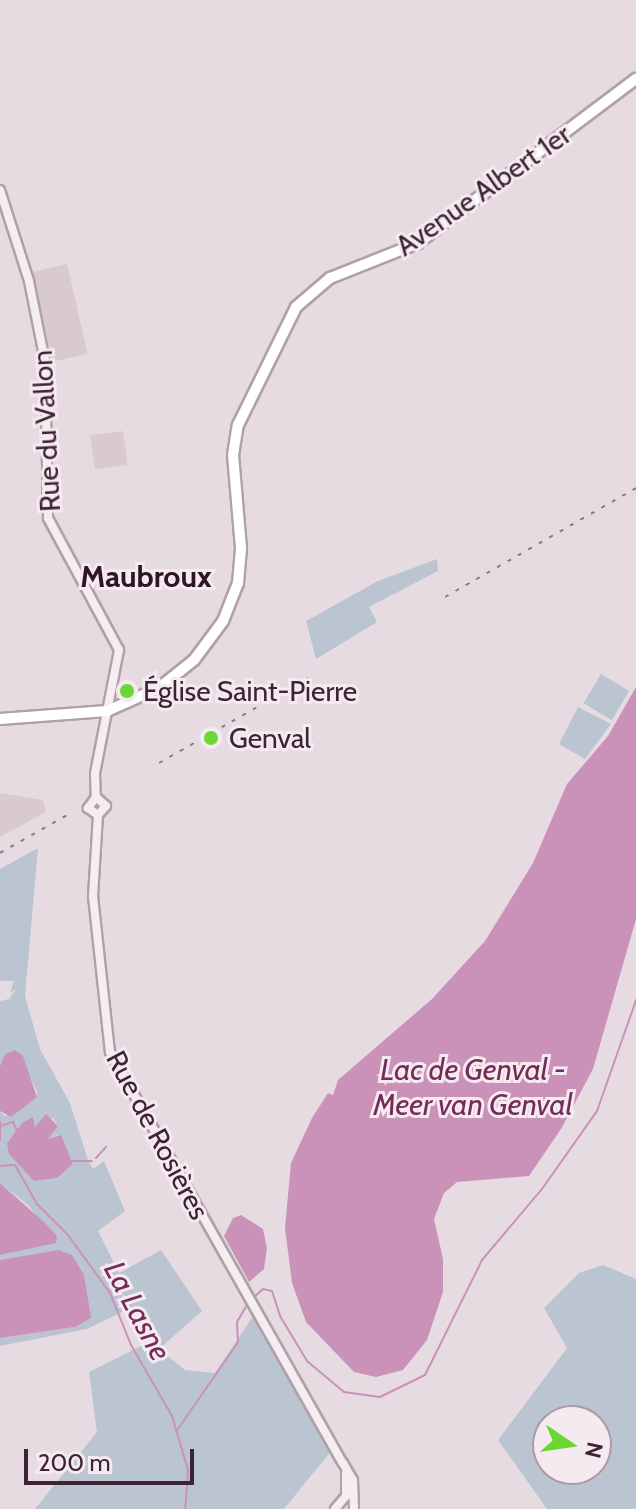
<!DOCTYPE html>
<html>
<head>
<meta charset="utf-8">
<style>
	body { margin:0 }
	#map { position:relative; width:636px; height:1509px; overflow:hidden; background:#e7dbe2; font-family:Cabin,sans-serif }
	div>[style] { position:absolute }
	.built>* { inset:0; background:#d9c9d1; transform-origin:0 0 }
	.green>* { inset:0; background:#bbc5d1; transform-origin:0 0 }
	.water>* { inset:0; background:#ca92b8 }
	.stream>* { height:2px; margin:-1px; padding:0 1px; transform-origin:1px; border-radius:1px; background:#ca92b8 }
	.roads { filter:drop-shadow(2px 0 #b1a0aa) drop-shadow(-2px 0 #b1a0aa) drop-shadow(0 2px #b1a0aa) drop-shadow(0 -2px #b1a0aa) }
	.minor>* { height:8px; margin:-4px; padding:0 4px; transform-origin:4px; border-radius:4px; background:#f5eef1 }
	.major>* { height:10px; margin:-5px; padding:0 5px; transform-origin:5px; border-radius:5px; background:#fff }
	.rail>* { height:2px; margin-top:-1px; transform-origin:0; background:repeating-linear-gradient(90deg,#917384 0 4px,transparent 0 12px) }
	.dots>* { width:22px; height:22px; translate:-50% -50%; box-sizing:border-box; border:4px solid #f5eaf0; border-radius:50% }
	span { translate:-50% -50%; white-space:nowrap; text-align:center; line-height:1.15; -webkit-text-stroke:6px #f5eaf0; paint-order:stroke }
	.street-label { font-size:28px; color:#3e2432 }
	.poi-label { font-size:28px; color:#3e2432 }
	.left { translate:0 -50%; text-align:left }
	.neighbourhood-label { font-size:30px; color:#2e1623; font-weight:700 }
	.water-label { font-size:30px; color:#742b59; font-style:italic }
	.north { position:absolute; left:532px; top:1405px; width:80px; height:80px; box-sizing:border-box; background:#f5eaf0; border:2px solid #ac9ba4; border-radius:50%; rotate:103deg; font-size:22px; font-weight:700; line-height:32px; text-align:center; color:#3e2432 }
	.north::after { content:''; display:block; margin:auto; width:28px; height:36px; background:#6ad833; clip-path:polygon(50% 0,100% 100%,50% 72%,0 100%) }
	.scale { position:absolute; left:24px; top:1449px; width:170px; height:36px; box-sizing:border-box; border:4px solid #3e2432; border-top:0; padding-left:10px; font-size:24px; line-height:28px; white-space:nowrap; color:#3e2432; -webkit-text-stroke:6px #f5eaf0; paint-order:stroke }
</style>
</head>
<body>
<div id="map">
	<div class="built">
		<i style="left:67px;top:264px;width:92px;height:36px;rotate:77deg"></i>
		<i style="left:123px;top:431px;width:34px;height:33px;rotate:82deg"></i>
		<i style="clip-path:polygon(0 793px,43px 800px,46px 812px,0 837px)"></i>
	</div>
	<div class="green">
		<i style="clip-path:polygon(437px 559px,438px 571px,369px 607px,377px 622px,316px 659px,306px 621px,378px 581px)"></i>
		<i style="left:601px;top:674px;width:33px;height:34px;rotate:31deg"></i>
		<i style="clip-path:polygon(578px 707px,611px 724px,585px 759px,559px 744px)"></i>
		<i style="clip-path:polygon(evenodd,38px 848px,25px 996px,40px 1049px,70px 1103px,88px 1160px,93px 1169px,104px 1161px,125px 1211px,98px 1231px,119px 1273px,161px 1250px,202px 1311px,159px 1349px,185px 1370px,215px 1373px,254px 1315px,336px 1445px,284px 1509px,35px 1509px,97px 1432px,89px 1372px,145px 1344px,128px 1309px,87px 1329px,0 1346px,0 1338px,75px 1327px,84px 1275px,64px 1251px,0 1260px,0 1255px,57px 1242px,28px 1205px,0 1183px,0 1111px,5px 1116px,37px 1097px,37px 1091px,16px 1050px,5px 1054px,0 1066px,0 1001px,9px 999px,16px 989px,10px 993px,14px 981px,0 981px,0 869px,38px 848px,53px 1118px,58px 1126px,48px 1139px,58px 1135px,73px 1163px,57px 1178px,35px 1181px,7px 1143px,22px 1123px,32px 1122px,34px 1128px,53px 1118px)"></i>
		<i style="clip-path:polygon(evenodd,603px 1265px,636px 1279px,636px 1509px,547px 1509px,498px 1440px,567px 1348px,544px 1308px,579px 1273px,603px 1265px,548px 1421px,596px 1421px,596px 1469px,548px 1469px,548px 1421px)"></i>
	</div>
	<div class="water">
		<i style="clip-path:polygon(636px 687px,636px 919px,593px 1069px,561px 1129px,529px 1176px,457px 1182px,444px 1193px,434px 1219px,443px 1259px,443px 1292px,427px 1340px,403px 1370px,376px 1377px,354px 1372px,306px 1322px,292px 1283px,285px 1228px,291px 1163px,312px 1118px,328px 1093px,333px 1095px,338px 1080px,432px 999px,485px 941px,533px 863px,567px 784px,608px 736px)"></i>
		<i style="clip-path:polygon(15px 1050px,23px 1056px,37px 1097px,11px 1117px,0 1111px,0 1066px,5px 1054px)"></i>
		<i style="clip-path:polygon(46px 1114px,58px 1126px,48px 1139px,61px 1135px,73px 1164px,57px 1178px,34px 1181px,9px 1154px,7px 1143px,22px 1123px,33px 1117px,35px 1127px)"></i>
		<i style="clip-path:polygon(0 1183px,44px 1222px,57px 1236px,56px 1243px,0 1255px)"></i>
		<i style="clip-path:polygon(241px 1215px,263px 1229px,267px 1248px,264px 1269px,249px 1282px,224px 1236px,233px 1218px)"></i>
		<i style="clip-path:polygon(59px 1250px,72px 1255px,84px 1275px,91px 1318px,75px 1327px,0 1338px,0 1260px)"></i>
	</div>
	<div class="stream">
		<i style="left:0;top:1122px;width:18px;rotate:90deg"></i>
		<i style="left:0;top:1126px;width:14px;rotate:-17deg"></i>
		<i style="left:13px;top:1122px;width:10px;rotate:66deg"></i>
		<i style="left:96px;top:1158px;width:15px;rotate:-48deg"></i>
		<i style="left:72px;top:1161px;width:20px"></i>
		<i style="left:0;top:1166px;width:15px;rotate:-4deg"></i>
		<i style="left:15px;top:1165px;width:45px;rotate:60.6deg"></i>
		<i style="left:37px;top:1204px;width:44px;rotate:45deg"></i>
		<i style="left:68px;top:1235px;width:72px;rotate:54.1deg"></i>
		<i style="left:110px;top:1293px;width:56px;rotate:68deg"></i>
		<i style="left:131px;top:1345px;width:82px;rotate:60deg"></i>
		<i style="left:172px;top:1416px;width:56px;rotate:73.5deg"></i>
		<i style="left:188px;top:1470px;width:39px;rotate:94deg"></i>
		<i style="left:253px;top:1298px;width:13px;rotate:-42deg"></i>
		<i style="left:263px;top:1289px;width:9px;rotate:13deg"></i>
		<i style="left:272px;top:1291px;width:26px;rotate:72deg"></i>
		<i style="left:280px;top:1316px;width:52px;rotate:59deg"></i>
		<i style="left:307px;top:1361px;width:48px;rotate:40deg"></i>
		<i style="left:344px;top:1392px;width:36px;rotate:8deg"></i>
		<i style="left:380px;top:1397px;width:50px;rotate:-26.1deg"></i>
		<i style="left:425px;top:1375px;width:128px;rotate:-63.6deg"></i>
		<i style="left:482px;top:1260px;width:93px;rotate:-49.8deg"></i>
		<i style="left:542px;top:1189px;width:95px;rotate:-54.8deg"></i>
		<i style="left:597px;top:1111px;width:118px;rotate:-70.6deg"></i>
		<i style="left:176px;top:1432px;width:109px;rotate:-55.4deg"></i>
		<i style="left:238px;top:1342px;width:20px;rotate:-93deg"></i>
		<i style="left:237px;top:1322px;width:20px;rotate:-60deg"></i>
	</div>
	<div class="roads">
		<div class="minor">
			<i style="left:0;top:190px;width:96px;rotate:72.3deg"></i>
			<i style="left:29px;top:281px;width:82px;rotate:78.7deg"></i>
			<i style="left:45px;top:361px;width:157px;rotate:88.9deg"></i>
			<i style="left:48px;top:518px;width:150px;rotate:61.7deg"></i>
			<i style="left:119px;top:650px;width:126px;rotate:101deg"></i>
			<i style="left:95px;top:774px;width:23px;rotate:88deg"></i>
			<i style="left:96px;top:797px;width:14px;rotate:126deg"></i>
			<i style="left:88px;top:808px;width:12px;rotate:35deg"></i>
			<i style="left:96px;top:797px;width:13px;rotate:42deg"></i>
			<i style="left:106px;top:806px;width:12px;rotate:132deg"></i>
			<i style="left:98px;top:815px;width:81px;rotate:93.5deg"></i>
			<i style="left:93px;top:896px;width:157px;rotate:83.8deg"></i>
			<i style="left:110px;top:1052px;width:472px;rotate:60.5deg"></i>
			<i style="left:343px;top:1463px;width:20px;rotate:60deg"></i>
			<i style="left:353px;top:1480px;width:29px;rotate:88deg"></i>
			<i style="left:346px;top:1496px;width:23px;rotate:-90deg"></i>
			<i style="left:335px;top:1509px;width:17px;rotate:-50deg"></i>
		</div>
		<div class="major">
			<i style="left:0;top:719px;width:107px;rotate:-4.3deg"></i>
			<i style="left:107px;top:711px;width:57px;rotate:-23.9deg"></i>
			<i style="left:159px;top:688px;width:45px;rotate:-38.7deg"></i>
			<i style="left:194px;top:660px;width:49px;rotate:-53.4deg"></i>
			<i style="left:223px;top:621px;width:41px;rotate:-68.5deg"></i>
			<i style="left:238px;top:583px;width:35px;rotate:-85deg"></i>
			<i style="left:241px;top:548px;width:93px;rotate:-94.9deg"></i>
			<i style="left:233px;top:455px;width:30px;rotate:-81deg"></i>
			<i style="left:238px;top:425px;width:131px;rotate:-63.8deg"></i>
			<i style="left:296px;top:307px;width:45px;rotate:-40.5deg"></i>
			<i style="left:330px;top:278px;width:95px;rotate:-21.7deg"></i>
			<i style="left:418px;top:243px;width:273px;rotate:-37deg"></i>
		</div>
	</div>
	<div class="rail">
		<i style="left:445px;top:597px;width:220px;rotate:-29.7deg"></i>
		<i style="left:159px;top:763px;width:180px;rotate:-29.7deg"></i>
		<i style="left:0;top:853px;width:81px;rotate:-29.4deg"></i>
	</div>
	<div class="dots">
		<i style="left:127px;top:691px;background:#6ad833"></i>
		<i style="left:211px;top:738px;background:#6ad833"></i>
	</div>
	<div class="street-label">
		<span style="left:483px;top:190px;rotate:-35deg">Avenue Albert 1er</span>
		<span style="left:46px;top:431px;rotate:-93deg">Rue du Vallon</span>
		<span style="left:158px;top:1135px;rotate:62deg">Rue de Rosières</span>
	</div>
	<div class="poi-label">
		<span class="left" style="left:143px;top:691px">Église Saint-Pierre</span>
		<span class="left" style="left:229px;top:738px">Genval</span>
	</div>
	<div class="neighbourhood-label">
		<span style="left:146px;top:577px">Maubroux</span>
	</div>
	<div class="water-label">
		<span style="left:473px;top:1087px">Lac de Genval -<br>Meer van Genval</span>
		<span style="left:137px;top:1311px;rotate:62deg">La Lasne</span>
	</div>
	<div class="north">N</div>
	<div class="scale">200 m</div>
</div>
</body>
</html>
